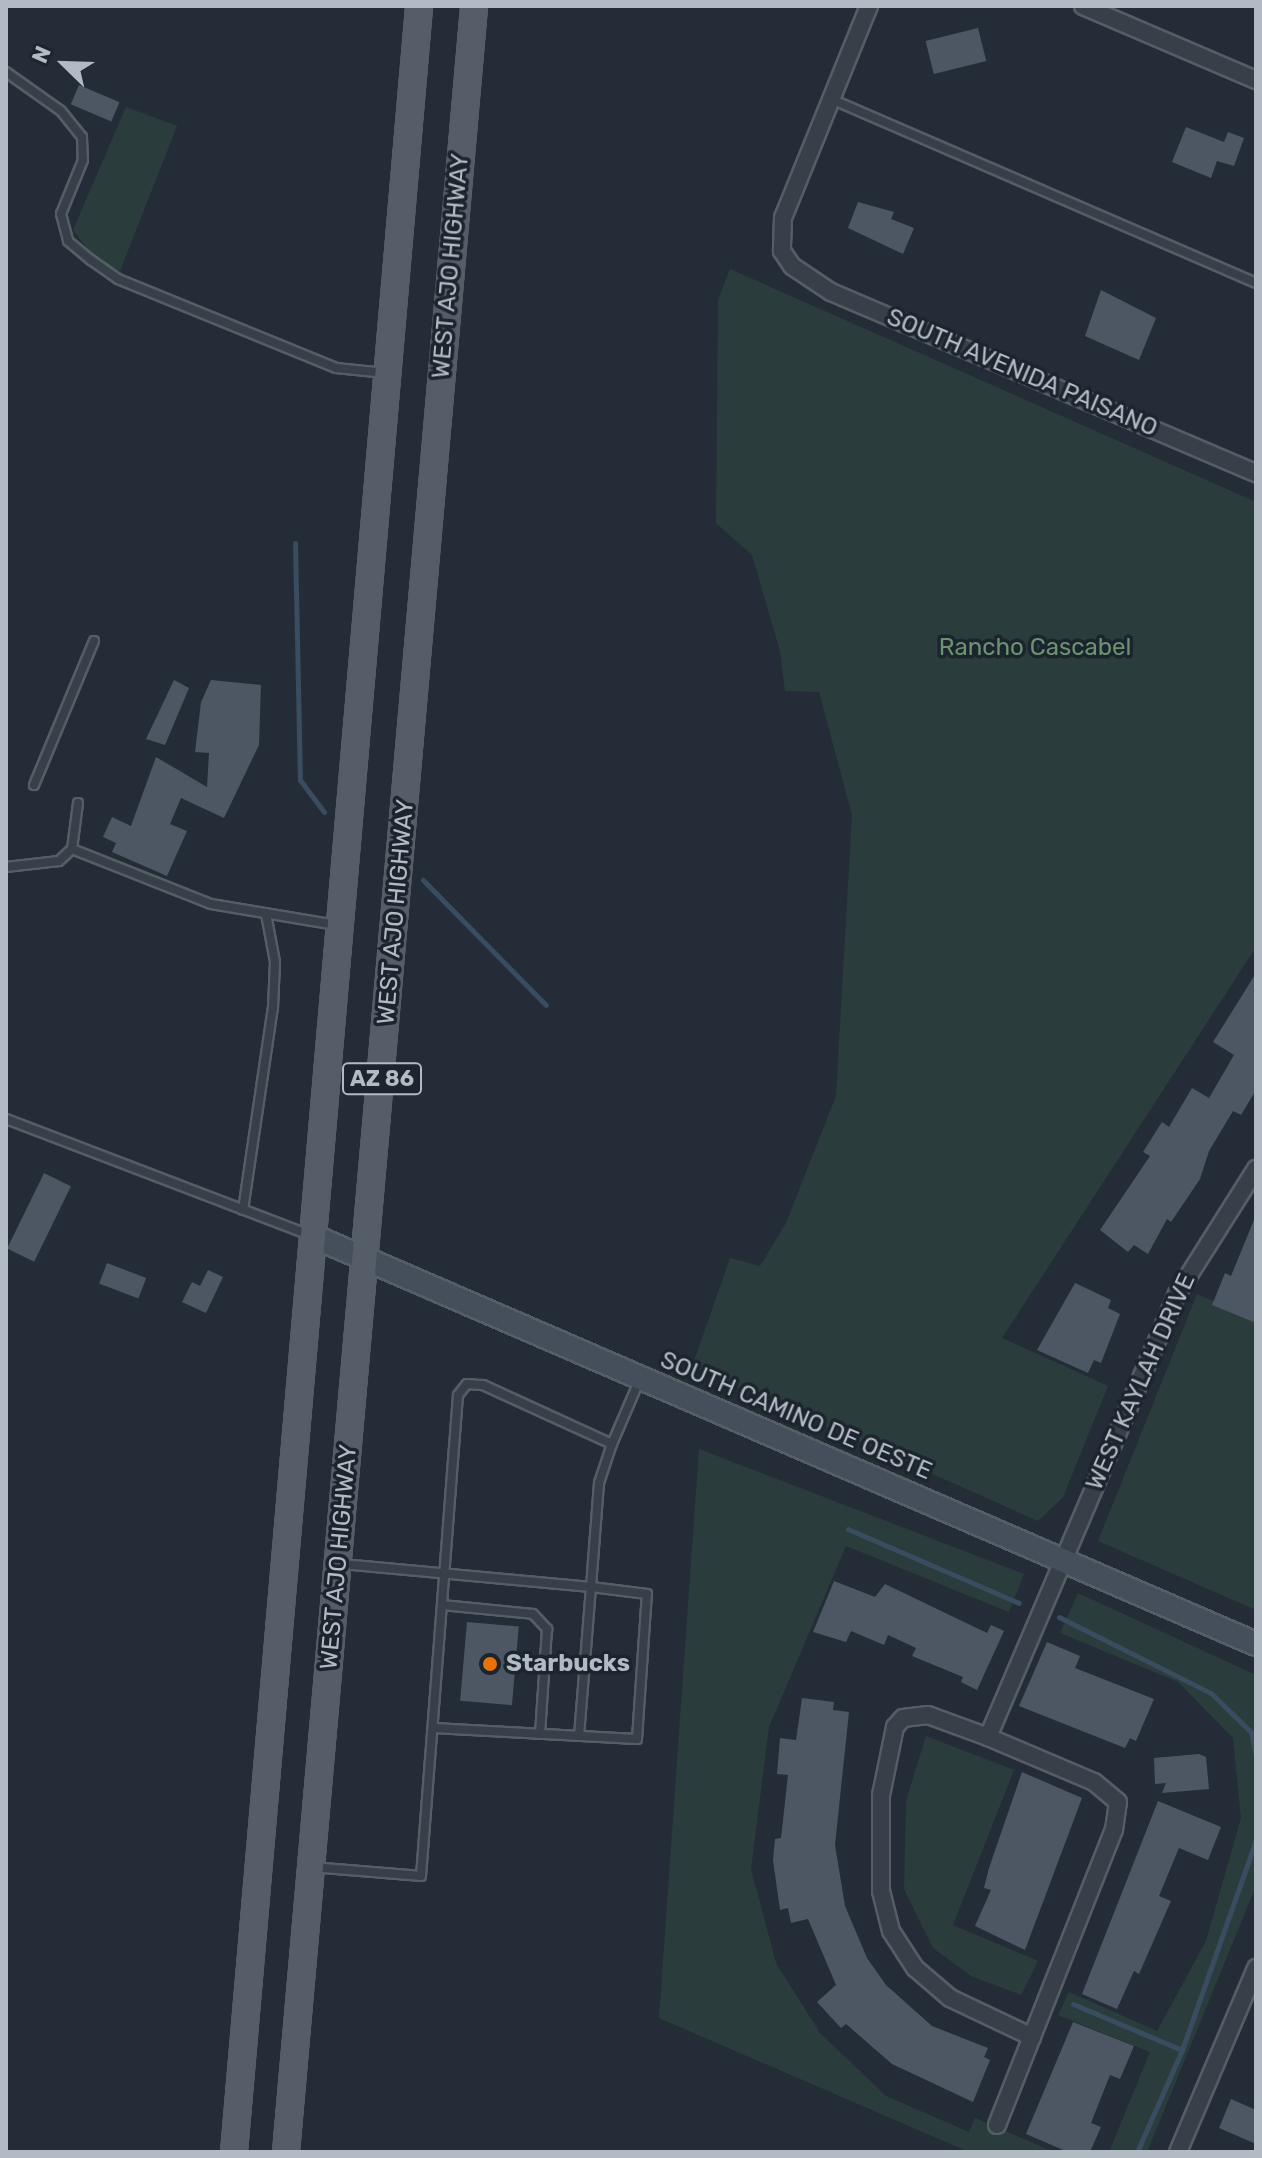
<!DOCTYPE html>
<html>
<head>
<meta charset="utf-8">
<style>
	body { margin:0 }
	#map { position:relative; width:1262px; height:2158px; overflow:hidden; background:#242d37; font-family:Rubik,sans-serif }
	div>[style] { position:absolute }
	.green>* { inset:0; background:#2a3d3c }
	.stream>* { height:5px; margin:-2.5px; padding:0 2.5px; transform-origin:2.5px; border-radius:2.5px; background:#3a4c5f }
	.building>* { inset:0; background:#4c5763; transform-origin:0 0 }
	.roads { filter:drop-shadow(2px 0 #555d66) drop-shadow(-2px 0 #555d66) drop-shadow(0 2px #555d66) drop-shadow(0 -2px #555d66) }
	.lane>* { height:8px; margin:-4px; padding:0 4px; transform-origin:4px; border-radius:4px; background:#373f48 }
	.street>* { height:16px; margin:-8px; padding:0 8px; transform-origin:8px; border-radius:8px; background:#373f48 }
	.secondary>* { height:22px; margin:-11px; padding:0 11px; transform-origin:11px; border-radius:11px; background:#454e5b }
	.primary>* { height:24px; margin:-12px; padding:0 12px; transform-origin:12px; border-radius:12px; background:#555e68 }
	.dots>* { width:22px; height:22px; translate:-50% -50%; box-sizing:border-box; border:4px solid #1c242d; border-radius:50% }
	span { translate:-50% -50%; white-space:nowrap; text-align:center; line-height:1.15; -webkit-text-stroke:7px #1c242d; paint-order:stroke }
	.shield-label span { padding:2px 6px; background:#1c242d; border:2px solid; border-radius:6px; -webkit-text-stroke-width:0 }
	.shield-label { font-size:22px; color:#b2bac4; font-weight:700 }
	.street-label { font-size:24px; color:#b2bac4 }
	.park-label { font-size:24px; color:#6b9372 }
	.poi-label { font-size:24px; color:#b2bac4; font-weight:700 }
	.left { translate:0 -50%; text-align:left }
	.frame { position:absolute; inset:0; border:8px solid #b2bac4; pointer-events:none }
	.north { position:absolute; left:24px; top:24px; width:80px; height:80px; -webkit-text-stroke:6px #1c242d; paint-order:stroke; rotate:293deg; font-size:22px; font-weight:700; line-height:32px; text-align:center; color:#b2bac4 }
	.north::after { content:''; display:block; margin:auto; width:28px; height:36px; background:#b2bac4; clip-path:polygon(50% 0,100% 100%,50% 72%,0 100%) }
</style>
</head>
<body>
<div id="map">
	<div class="green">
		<i style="clip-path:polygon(126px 107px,177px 126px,120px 271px,104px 269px,73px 230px)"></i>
		<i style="clip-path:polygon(730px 269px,1256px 502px,1256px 947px,1002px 1338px,1108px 1386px,1063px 1497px,1038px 1521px,692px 1367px,730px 1258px,760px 1266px,786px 1223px,836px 1096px,852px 815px,819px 692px,785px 691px,780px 651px,752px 555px,716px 523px,718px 300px)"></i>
		<i style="clip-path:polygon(1197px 1294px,1256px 1319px,1256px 1610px,1098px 1541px)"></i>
		<i style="clip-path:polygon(699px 1449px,1024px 1574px,1009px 1612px,846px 1546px,769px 1727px,751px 1869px,776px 1963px,820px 2033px,886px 2096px,969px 2132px,975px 2118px,1054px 2152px,969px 2152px,659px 2018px)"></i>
		<i style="clip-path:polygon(1078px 1593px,1256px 1675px,1256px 1886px,1147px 2152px,1109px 2152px,1150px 2052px,1058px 2015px,1069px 1992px,1157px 2031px,1206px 1941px,1241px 1818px,1233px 1738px,1178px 1682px,1060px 1633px)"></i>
		<i style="clip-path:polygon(926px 1736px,1014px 1770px,953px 1925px,1038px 1961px,1021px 1995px,971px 1976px,933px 1948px,904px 1889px,906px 1801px)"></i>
	</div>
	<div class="stream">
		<i style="left:295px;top:543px;width:237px;rotate:88.8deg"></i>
		<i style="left:300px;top:780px;width:40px;rotate:53deg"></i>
		<i style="left:423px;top:880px;width:175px;rotate:45.5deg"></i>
		<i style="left:848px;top:1529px;width:186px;rotate:23.4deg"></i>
		<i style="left:1059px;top:1617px;width:170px;rotate:26.6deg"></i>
		<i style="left:1211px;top:1693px;width:56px;rotate:44.3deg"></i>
		<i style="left:1251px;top:1732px;width:24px;rotate:78deg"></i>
		<i style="left:1073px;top:2004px;width:118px;rotate:22.9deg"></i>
		<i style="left:1137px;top:2152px;width:111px;rotate:-66.2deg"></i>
		<i style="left:1182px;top:2050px;width:223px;rotate:-70.6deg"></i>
	</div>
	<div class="building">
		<i style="left:978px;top:28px;width:34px;height:54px;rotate:76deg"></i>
		<i style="left:79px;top:85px;width:44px;height:21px;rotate:23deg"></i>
		<i style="clip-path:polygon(1186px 127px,1224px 142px,1228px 132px,1244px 138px,1234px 166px,1217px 161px,1211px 178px,1172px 162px)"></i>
		<i style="clip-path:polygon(858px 202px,894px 212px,891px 219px,914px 228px,903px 254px,848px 228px)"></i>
		<i style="clip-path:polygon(1101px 290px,1156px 318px,1139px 360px,1085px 336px)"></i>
		<i style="clip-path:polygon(174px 680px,189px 688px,165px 745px,146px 739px)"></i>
		<i style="clip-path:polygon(211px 680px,261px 685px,259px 745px,224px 818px,181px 798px,170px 824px,187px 831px,167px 876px,112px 852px,116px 843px,103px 837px,112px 817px,131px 826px,156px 757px,207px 787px,209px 753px,195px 752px,201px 702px)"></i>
		<i style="clip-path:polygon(1256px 973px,1256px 1090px,1241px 1115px,1233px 1111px,1209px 1151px,1200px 1179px,1171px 1222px,1167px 1219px,1148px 1254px,1134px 1245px,1128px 1252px,1100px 1230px,1150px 1156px,1143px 1152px,1162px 1122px,1169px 1127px,1192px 1088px,1209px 1098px,1234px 1055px,1213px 1042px)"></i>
		<i style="left:44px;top:1173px;width:30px;height:84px;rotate:26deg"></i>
		<i style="clip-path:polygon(1256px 1215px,1256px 1323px,1212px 1305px,1225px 1273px,1231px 1276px)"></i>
		<i style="left:107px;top:1263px;width:42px;height:22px;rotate:21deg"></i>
		<i style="clip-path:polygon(208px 1270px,223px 1277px,206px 1313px,182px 1302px,192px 1282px,200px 1286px)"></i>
		<i style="clip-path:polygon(1075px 1283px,1111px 1300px,1108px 1308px,1120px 1314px,1101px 1363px,1094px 1360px,1088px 1373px,1037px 1350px)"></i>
		<i style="clip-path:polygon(834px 1581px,875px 1597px,885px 1584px,987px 1633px,991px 1625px,1004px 1631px,977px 1690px,961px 1682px,963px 1677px,912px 1656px,916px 1648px,888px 1635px,884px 1645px,851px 1631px,846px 1642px,813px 1632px)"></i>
		<i style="left:467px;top:1622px;width:52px;height:79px;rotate:5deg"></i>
		<i style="clip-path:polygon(1047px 1642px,1080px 1656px,1075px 1668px,1154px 1699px,1136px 1741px,1130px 1738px,1125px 1748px,1019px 1706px)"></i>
		<i style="clip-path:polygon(802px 1698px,834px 1702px,833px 1710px,849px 1712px,835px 1845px,845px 1906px,867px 1958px,886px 1985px,932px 2026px,988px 2048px,984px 2057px,990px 2060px,973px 2102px,892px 2064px,846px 2024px,841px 2028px,817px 2002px,836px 1985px,808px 1919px,791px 1923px,788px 1908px,780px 1910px,773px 1860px,775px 1839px,781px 1838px,788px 1775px,777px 1774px,780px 1738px,796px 1740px)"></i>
		<i style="clip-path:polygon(1199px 1754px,1206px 1757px,1209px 1789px,1162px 1793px,1166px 1783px,1155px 1784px,1154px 1758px)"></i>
		<i style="clip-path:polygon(1022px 1772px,1082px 1798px,1025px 1950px,975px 1926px,991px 1890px,984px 1888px,989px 1868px)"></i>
		<i style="clip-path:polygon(1158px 1801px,1221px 1827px,1208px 1860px,1179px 1848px,1159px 1896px,1171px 1901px,1139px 1974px,1134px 1971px,1117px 2009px,1082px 1994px)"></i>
		<i style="clip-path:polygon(1073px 2022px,1134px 2046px,1120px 2079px,1110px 2075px,1091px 2123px,1101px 2127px,1090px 2152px,1068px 2152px,1026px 2134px)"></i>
		<i style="clip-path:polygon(1231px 2099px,1256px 2110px,1256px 2144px,1219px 2128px)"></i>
	</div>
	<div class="roads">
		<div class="lane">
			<i style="left:6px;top:72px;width:67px;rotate:35.3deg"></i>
			<i style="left:61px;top:111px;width:33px;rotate:51deg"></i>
			<i style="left:82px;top:137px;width:23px;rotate:88deg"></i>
			<i style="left:83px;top:160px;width:58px;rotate:112.2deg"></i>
			<i style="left:61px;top:214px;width:28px;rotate:75deg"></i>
			<i style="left:68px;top:241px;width:30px;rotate:40deg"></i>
			<i style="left:91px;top:260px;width:33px;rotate:35deg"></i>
			<i style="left:118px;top:279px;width:235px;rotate:22.2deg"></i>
			<i style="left:336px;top:368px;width:50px;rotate:5.7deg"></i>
			<i style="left:831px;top:99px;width:463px;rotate:23.4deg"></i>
			<i style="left:34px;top:785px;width:156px;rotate:-67.4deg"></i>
			<i style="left:78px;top:803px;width:46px;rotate:97.4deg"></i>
			<i style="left:72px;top:849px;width:149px;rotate:21.6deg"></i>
			<i style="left:211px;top:904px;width:127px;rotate:9.5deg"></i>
			<i style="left:6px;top:867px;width:53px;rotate:-6.5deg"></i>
			<i style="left:59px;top:861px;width:18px;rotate:-43deg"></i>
			<i style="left:6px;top:1119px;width:328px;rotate:20.9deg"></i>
			<i style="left:243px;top:1210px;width:204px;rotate:-81.6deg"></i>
			<i style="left:273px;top:1008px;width:46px;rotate:-87.5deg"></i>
			<i style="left:275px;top:962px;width:49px;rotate:-100.6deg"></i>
			<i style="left:342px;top:1564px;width:250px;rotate:5.3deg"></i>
			<i style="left:591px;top:1587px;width:104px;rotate:-85.6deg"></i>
			<i style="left:599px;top:1483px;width:41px;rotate:-71.6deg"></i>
			<i style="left:442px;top:1605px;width:91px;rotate:5.6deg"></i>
			<i style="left:533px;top:1614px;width:21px;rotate:47deg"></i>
			<i style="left:547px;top:1629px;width:105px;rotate:93.8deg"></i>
			<i style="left:433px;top:1728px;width:204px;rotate:3.1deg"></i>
			<i style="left:637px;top:1739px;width:145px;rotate:-86.1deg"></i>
			<i style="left:647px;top:1594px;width:56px;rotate:-172.9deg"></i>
			<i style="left:591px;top:1587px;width:149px;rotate:94.6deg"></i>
			<i style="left:312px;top:1867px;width:109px;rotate:4.7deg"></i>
			<i style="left:421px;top:1876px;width:482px;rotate:-85.6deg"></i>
			<i style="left:458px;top:1395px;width:14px;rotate:-51deg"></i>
			<i style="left:467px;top:1384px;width:16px;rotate:4deg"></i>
			<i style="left:483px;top:1385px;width:142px;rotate:24.6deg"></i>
			<i style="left:612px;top:1444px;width:71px;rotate:-66.7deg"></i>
		</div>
		<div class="street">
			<i style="left:869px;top:6px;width:229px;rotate:112.1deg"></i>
			<i style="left:783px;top:218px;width:33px;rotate:92deg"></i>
			<i style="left:782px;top:251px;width:18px;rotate:56deg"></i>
			<i style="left:792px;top:266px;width:47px;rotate:33.7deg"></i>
			<i style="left:831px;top:292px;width:462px;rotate:23.1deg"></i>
			<i style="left:1083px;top:6px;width:188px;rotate:23.2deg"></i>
			<i style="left:988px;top:1737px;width:64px;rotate:-159.9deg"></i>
			<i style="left:928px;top:1715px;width:25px;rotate:173deg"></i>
			<i style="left:903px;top:1718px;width:12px;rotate:132deg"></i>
			<i style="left:895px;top:1727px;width:69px;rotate:101.6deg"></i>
			<i style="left:881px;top:1795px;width:96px;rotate:90deg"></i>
			<i style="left:881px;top:1891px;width:41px;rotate:76deg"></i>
			<i style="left:891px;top:1931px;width:44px;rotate:57deg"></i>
			<i style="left:915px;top:1968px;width:46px;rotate:40.6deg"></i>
			<i style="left:950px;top:1998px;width:91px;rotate:25.4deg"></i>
			<i style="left:997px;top:2125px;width:317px;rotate:-68.4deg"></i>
			<i style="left:1114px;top:1830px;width:28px;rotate:-82deg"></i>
			<i style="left:1118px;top:1802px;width:31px;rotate:-140deg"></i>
			<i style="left:1094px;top:1782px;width:115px;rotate:-157deg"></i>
			<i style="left:988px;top:1737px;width:482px;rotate:-66.9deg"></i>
			<i style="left:1177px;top:1294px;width:148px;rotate:-57.7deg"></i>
			<i style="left:1178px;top:2152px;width:200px;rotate:-67deg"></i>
		</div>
		<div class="secondary">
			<i style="left:315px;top:1237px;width:1025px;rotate:23.39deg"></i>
		</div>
		<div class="primary">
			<i style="left:234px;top:2152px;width:2154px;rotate:-85.07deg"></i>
			<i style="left:286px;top:2152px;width:2154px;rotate:-84.99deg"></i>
		</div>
	</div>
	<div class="dots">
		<i style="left:490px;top:1664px;background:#e8710a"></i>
	</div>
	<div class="shield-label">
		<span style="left:382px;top:1079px">AZ 86</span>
	</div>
	<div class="street-label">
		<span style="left:451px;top:266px;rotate:-85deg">WEST AJO HIGHWAY</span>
		<span style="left:1022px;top:373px;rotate:23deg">SOUTH AVENIDA PAISANO</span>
		<span style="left:396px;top:912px;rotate:-85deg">WEST AJO HIGHWAY</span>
		<span style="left:1141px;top:1382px;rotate:-66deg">WEST KAYLAH DRIVE</span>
		<span style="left:796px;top:1416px;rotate:23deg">SOUTH CAMINO DE OESTE</span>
		<span style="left:339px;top:1557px;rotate:-85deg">WEST AJO HIGHWAY</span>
	</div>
	<div class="park-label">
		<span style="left:1035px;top:648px">Rancho Cascabel</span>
	</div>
	<div class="poi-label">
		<span class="left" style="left:506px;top:1664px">Starbucks</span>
	</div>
	<div class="frame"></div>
	<div class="north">N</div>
</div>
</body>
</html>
